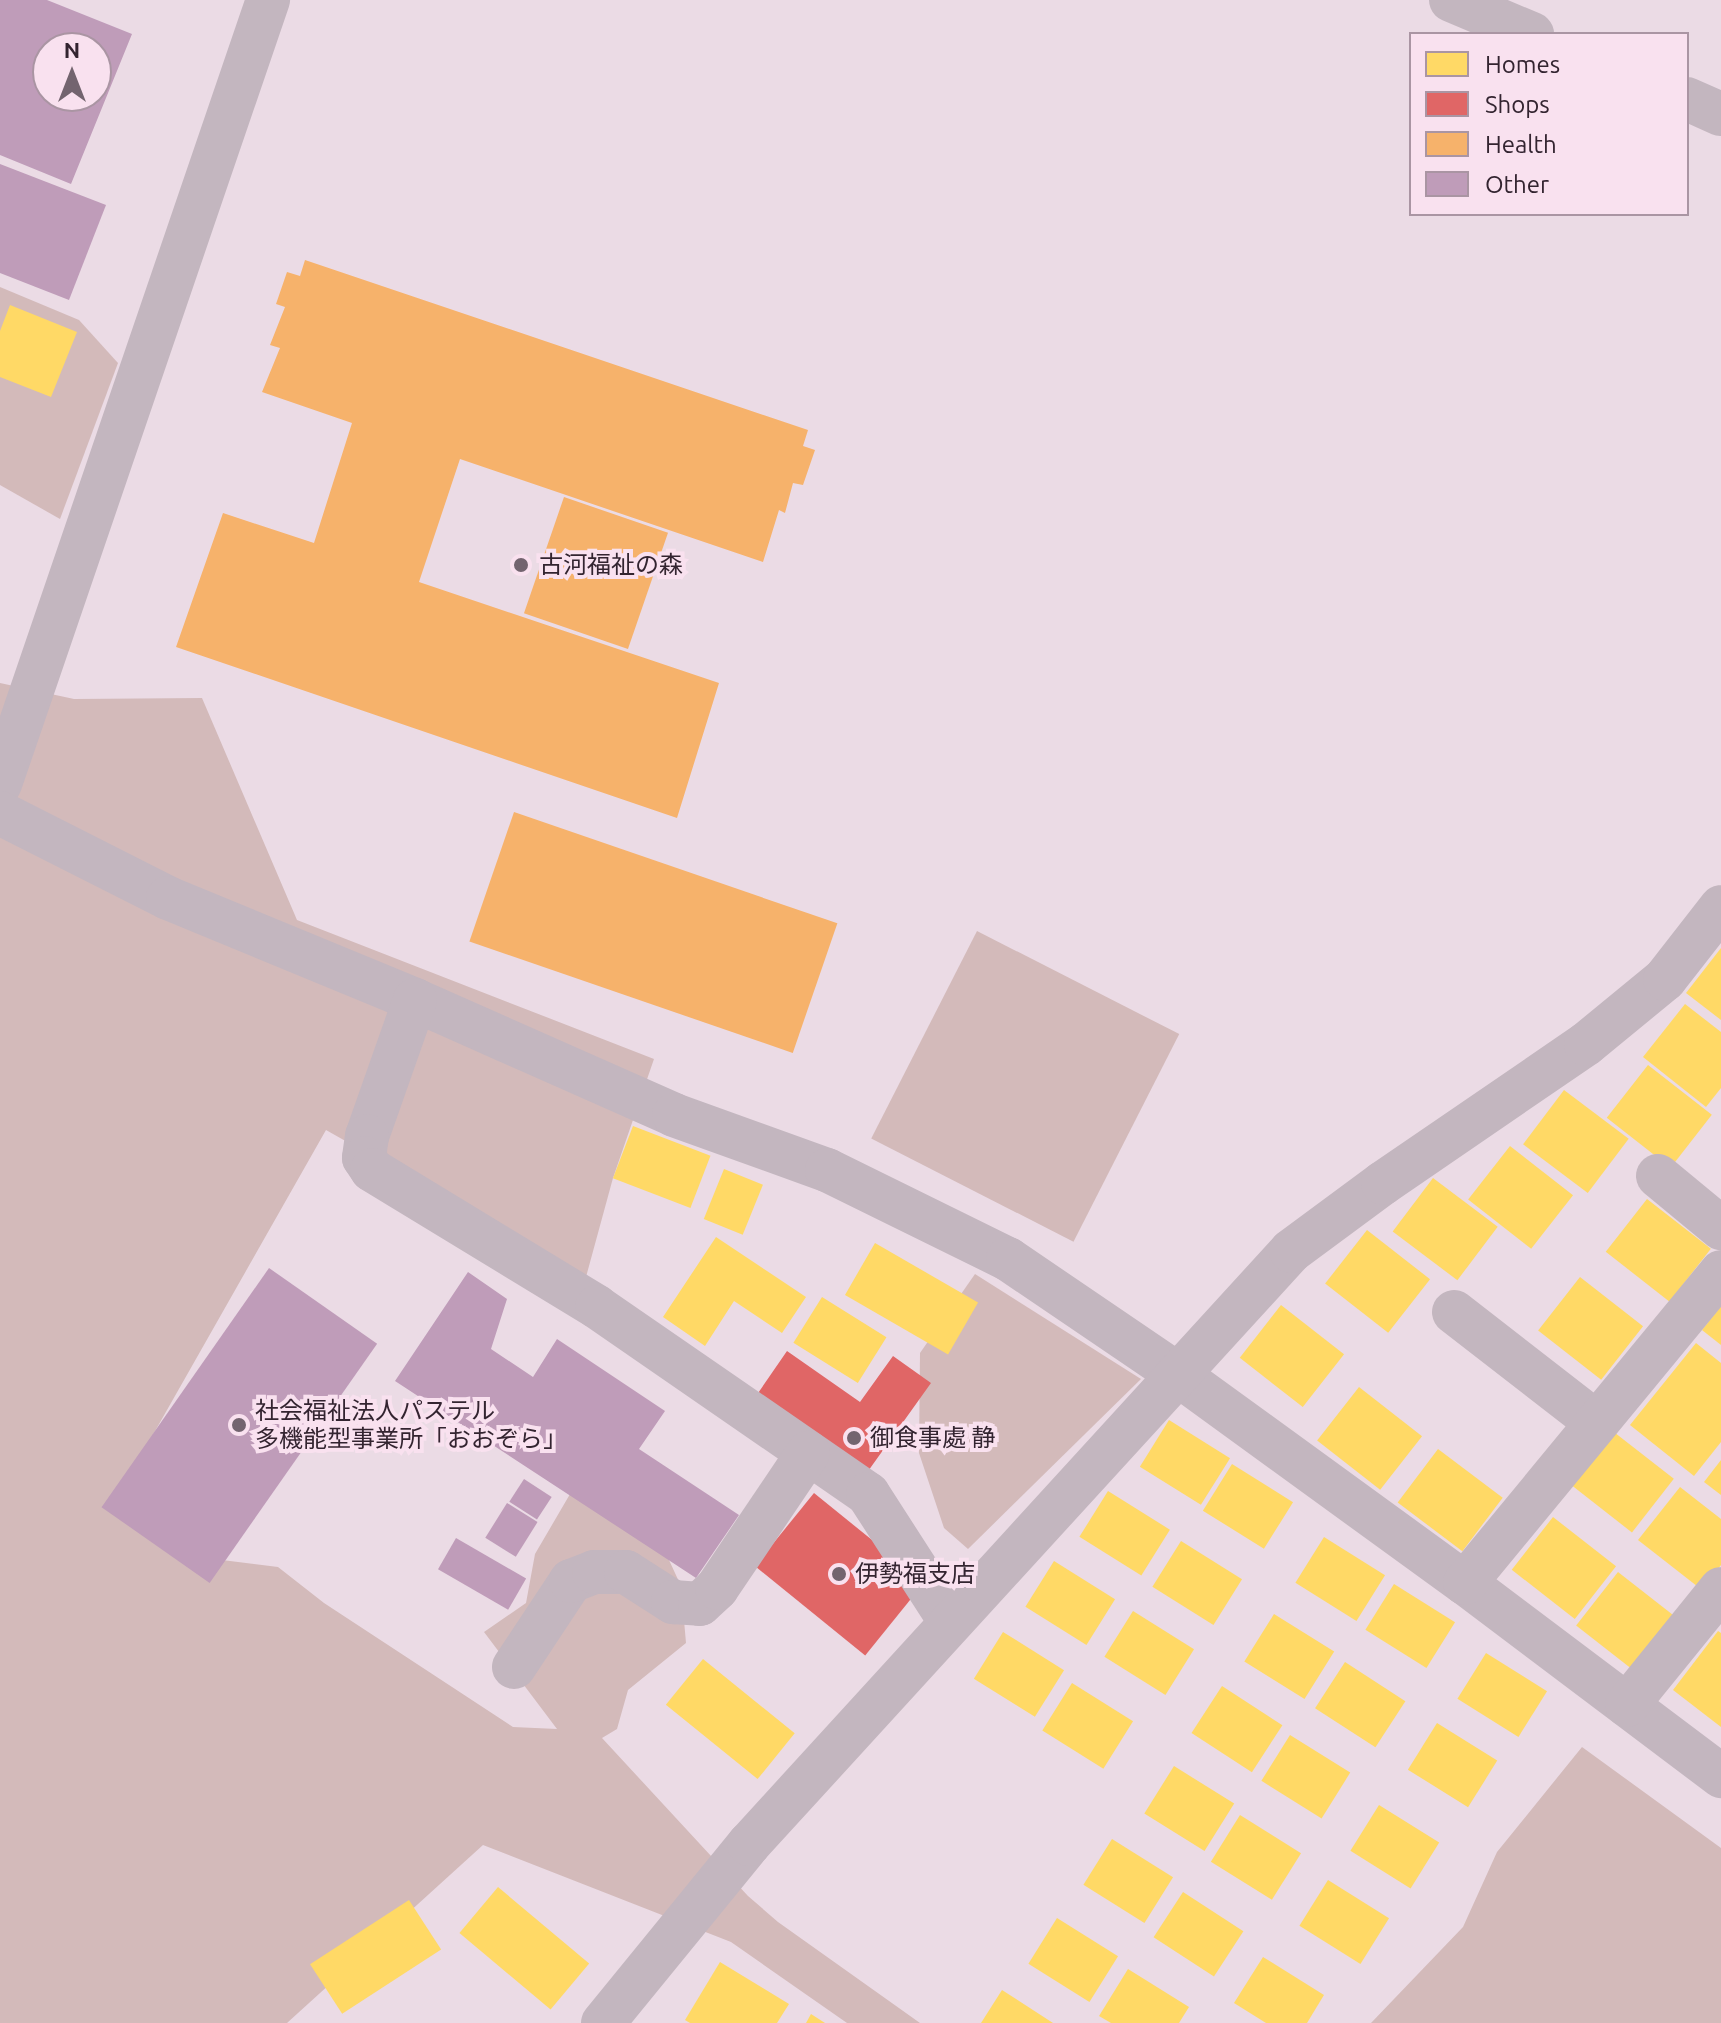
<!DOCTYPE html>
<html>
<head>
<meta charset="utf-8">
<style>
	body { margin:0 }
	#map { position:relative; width:1721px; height:2023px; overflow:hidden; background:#ebdbe5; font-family:Ubuntu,"Noto Sans JP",sans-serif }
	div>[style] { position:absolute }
	.green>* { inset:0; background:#d3baba; transform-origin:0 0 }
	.homes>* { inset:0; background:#ffd966; transform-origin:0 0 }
	.shops>* { inset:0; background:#e06666; transform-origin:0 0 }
	.health>* { inset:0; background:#f6b26b; transform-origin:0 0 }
	.building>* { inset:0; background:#bf9cb9; transform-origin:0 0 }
	.minor>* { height:44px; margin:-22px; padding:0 22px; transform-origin:22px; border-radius:22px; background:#c3b6bf }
	.dots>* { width:22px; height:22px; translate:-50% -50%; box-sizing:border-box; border:4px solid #f9e1ef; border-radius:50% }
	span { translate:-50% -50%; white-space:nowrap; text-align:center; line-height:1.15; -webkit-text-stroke:8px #f9e1ef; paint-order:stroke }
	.poi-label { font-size:24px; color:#332430 }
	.left { translate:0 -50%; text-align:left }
	.legend { position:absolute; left:1409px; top:32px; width:280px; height:184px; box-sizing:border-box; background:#f9e1ef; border:2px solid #aa95a3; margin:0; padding:10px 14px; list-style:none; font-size:24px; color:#332430 }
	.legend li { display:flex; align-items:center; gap:16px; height:40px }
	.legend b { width:40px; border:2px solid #aa95a3 }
	.north { position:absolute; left:32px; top:32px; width:80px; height:80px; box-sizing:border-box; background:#f9e1ef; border:2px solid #aa95a3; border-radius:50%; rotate:0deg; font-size:22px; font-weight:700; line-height:32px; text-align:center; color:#332430 }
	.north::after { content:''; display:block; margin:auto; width:28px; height:36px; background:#73646f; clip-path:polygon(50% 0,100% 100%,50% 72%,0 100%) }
</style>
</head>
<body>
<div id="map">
	<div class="green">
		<i style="clip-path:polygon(0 287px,79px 320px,118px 363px,60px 519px,0 485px)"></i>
		<i style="clip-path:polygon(0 683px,74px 699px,202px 698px,297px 920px,654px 1059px,613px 1178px,586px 1277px,326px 1130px,146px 1447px,182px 1555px,278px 1567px,324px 1603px,513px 1727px,557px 1729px,484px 1632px,526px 1603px,535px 1554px,594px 1453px,657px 1534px,681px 1586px,686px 1643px,628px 1690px,617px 1729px,602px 1738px,748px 1896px,778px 1922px,920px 2023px,847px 2023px,731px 1942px,483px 1845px,287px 2023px,0 2023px)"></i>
		<i style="left:977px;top:931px;width:227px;height:233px;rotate:27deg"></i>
		<i style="clip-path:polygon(975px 1274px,1141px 1379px,968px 1549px,944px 1528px,919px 1453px,920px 1353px)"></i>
		<i style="clip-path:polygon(1582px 1747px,1721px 1848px,1721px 2023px,1371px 2023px,1463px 1927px,1497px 1852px)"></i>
	</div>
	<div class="homes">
		<i style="clip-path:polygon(10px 305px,77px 332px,51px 397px,0 377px,0 331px)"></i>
		<i style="clip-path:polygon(1721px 948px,1721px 1020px,1686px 993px)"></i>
		<i style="clip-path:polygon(1685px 1004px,1721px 1032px,1721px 1088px,1706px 1107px,1643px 1057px)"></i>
		<i style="left:1648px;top:1065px;width:81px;height:67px;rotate:38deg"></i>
		<i style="left:1564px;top:1090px;width:81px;height:68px;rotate:37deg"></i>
		<i style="left:633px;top:1126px;width:83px;height:56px;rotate:21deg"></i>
		<i style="left:1510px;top:1146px;width:80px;height:68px;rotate:38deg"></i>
		<i style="left:724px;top:1169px;width:42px;height:54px;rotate:22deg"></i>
		<i style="left:1433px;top:1178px;width:81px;height:67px;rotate:37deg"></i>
		<i style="left:1647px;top:1199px;width:81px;height:67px;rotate:38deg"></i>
		<i style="left:1367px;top:1230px;width:80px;height:68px;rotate:38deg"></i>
		<i style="clip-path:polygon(716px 1237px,806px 1297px,782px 1333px,734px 1301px,705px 1346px,663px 1317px)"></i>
		<i style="left:875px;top:1243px;width:119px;height:60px;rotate:30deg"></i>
		<i style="left:1580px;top:1277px;width:80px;height:68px;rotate:38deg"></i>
		<i style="left:822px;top:1297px;width:76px;height:54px;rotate:32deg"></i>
		<i style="left:1281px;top:1305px;width:80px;height:67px;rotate:38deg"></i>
		<i style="clip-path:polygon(1721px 1306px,1721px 1345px,1702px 1330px)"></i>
		<i style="clip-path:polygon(1696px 1343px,1721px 1363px,1721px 1442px,1694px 1476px,1630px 1425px)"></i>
		<i style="left:1359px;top:1387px;width:80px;height:68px;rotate:38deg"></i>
		<i style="left:1169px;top:1420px;width:72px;height:55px;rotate:32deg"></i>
		<i style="left:1610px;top:1429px;width:81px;height:68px;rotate:38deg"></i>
		<i style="left:1438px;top:1449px;width:81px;height:67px;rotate:37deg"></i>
		<i style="clip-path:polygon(1721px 1460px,1721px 1495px,1704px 1482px)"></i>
		<i style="left:1232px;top:1464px;width:72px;height:55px;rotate:32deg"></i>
		<i style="clip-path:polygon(1680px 1487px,1721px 1519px,1721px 1565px,1702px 1590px,1638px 1540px)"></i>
		<i style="left:1108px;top:1491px;width:73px;height:54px;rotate:32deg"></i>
		<i style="left:1553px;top:1517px;width:80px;height:67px;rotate:38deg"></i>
		<i style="left:1324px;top:1537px;width:72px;height:54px;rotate:32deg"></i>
		<i style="left:1181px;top:1541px;width:72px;height:54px;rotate:32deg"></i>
		<i style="left:1054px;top:1561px;width:72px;height:54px;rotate:32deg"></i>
		<i style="left:1618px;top:1572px;width:80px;height:68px;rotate:38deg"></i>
		<i style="left:1394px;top:1584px;width:72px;height:54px;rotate:32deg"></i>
		<i style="left:1133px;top:1611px;width:72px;height:54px;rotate:32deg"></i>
		<i style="left:1274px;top:1614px;width:71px;height:56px;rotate:32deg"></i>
		<i style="clip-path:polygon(1718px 1631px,1721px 1633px,1721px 1727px,1673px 1690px)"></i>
		<i style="left:1003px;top:1632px;width:72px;height:55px;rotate:32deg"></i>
		<i style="left:1486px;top:1653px;width:72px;height:54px;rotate:32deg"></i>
		<i style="left:703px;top:1659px;width:118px;height:59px;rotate:39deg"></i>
		<i style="left:1345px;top:1662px;width:72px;height:55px;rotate:33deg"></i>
		<i style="left:1072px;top:1683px;width:72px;height:56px;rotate:32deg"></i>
		<i style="left:1222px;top:1686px;width:72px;height:56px;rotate:33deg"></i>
		<i style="left:1437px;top:1723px;width:71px;height:55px;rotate:32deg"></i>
		<i style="left:1290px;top:1735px;width:71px;height:54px;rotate:32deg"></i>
		<i style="left:1174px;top:1766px;width:71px;height:56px;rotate:32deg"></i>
		<i style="left:1379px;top:1805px;width:71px;height:54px;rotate:32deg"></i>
		<i style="left:1240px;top:1815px;width:72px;height:55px;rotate:32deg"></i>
		<i style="left:1112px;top:1839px;width:72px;height:54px;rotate:32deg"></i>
		<i style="left:1328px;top:1880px;width:72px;height:54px;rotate:32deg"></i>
		<i style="left:498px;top:1887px;width:119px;height:60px;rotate:40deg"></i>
		<i style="left:1183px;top:1892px;width:72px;height:54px;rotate:33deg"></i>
		<i style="left:409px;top:1900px;width:59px;height:118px;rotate:57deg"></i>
		<i style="left:1057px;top:1918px;width:72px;height:54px;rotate:32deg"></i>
		<i style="clip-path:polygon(1263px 1957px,1324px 1995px,1307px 2023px,1266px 2023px,1234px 2003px)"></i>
		<i style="clip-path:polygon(720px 1962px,789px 2004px,777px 2023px,690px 2023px,685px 2020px)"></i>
		<i style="clip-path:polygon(1128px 1969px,1189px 2007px,1179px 2023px,1111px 2023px,1099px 2016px)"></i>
		<i style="clip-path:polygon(1002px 1990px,1053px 2023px,981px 2023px)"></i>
		<i style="clip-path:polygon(811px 2014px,825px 2023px,806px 2023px)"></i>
	</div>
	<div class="shops">
		<i style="clip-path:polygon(787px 1351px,860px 1402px,893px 1356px,931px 1383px,866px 1474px,756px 1396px)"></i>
		<i style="left:814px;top:1493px;width:142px;height:94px;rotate:39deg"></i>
	</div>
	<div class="health">
		<i style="clip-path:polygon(305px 260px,808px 430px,803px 446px,815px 450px,803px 485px,793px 483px,785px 513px,779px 510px,763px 562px,460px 459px,419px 582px,719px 683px,677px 818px,176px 647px,223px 513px,314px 543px,352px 423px,262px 392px,280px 348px,270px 345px,285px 307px,276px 304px,287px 272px,300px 276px)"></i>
		<i style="left:564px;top:497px;width:110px;height:123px;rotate:19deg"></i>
		<i style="left:514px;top:812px;width:342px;height:137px;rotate:19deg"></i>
	</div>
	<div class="building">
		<i style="clip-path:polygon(evenodd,0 0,47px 0,132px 34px,71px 184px,0 155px,0 0,48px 48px,96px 48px,96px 96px,48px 96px,48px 48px)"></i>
		<i style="clip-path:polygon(0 164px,106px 205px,69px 300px,0 273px)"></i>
		<i style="left:269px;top:1268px;width:132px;height:292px;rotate:35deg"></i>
		<i style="clip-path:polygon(468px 1272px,507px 1299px,491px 1349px,533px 1377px,557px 1339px,665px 1411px,639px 1449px,739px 1515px,696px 1578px,395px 1381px)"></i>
		<i style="left:524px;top:1479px;width:33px;height:27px;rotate:33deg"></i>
		<i style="left:507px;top:1503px;width:36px;height:41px;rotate:32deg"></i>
		<i style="left:456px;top:1538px;width:81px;height:36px;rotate:30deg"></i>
	</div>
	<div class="minor">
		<i style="left:1451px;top:0;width:88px;rotate:22.8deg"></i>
		<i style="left:1687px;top:99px;width:37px;rotate:24deg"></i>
		<i style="left:0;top:784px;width:829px;rotate:-71.13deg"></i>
		<i style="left:0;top:813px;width:188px;rotate:26.8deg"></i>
		<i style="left:168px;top:898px;width:267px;rotate:22.4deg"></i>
		<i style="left:415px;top:1000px;width:283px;rotate:23.9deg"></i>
		<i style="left:674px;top:1115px;width:163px;rotate:19.8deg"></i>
		<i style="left:827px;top:1170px;width:202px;rotate:26.2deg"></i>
		<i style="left:1008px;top:1259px;width:204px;rotate:34.2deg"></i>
		<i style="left:1177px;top:1374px;width:356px;rotate:36deg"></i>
		<i style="left:1465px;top:1583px;width:321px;rotate:37deg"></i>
		<i style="left:415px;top:1000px;width:144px;rotate:109.4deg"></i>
		<i style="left:367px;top:1136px;width:22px;rotate:98deg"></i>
		<i style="left:364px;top:1158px;width:14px;rotate:56deg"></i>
		<i style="left:372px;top:1170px;width:263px;rotate:31.3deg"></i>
		<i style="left:597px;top:1307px;width:329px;rotate:34.6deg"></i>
		<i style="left:868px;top:1494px;width:151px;rotate:57.2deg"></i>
		<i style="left:1658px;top:1176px;width:82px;rotate:39.5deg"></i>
		<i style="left:1454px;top:1312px;width:180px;rotate:37.8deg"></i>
		<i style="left:1465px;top:1583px;width:403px;rotate:-50.5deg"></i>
		<i style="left:514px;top:1667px;width:103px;rotate:-56.5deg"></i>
		<i style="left:571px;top:1581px;width:25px;rotate:-21deg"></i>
		<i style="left:594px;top:1572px;width:32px"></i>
		<i style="left:626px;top:1572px;width:56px;rotate:32.6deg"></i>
		<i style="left:673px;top:1602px;width:27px;rotate:4deg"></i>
		<i style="left:700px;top:1604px;width:23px;rotate:-43deg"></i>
		<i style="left:717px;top:1588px;width:163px;rotate:-56deg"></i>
		<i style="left:1627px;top:1705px;width:149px;rotate:-51deg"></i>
		<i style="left:603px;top:2023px;width:231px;rotate:-50.8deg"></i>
		<i style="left:749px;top:1844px;width:803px;rotate:-47.57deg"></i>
		<i style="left:1291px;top:1251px;width:114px;rotate:-36.5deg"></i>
		<i style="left:1383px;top:1183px;width:246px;rotate:-34.4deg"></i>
		<i style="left:1586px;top:1044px;width:102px;rotate:-39.4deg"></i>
		<i style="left:1665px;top:979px;width:91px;rotate:-52.1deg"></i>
	</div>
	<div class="dots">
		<i style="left:521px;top:565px;background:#73646f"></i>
		<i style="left:239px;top:1425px;background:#73646f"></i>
		<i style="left:854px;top:1438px;background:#73646f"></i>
		<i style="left:839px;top:1574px;background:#73646f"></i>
	</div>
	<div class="poi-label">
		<span class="left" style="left:539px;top:565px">古河福祉の森</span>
		<span class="left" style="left:255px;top:1425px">社会福祉法人パステル<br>多機能型事業所「おおぞら」</span>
		<span class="left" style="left:870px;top:1438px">御食事處 静</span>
		<span class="left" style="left:855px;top:1574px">伊勢福支店</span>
	</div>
	<ul class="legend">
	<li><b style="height:22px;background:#ffd966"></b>Homes</li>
	<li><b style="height:22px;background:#e06666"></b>Shops</li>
	<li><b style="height:22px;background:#f6b26b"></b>Health</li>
	<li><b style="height:22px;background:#bf9cb9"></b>Other</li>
	</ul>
	<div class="north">N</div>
</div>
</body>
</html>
